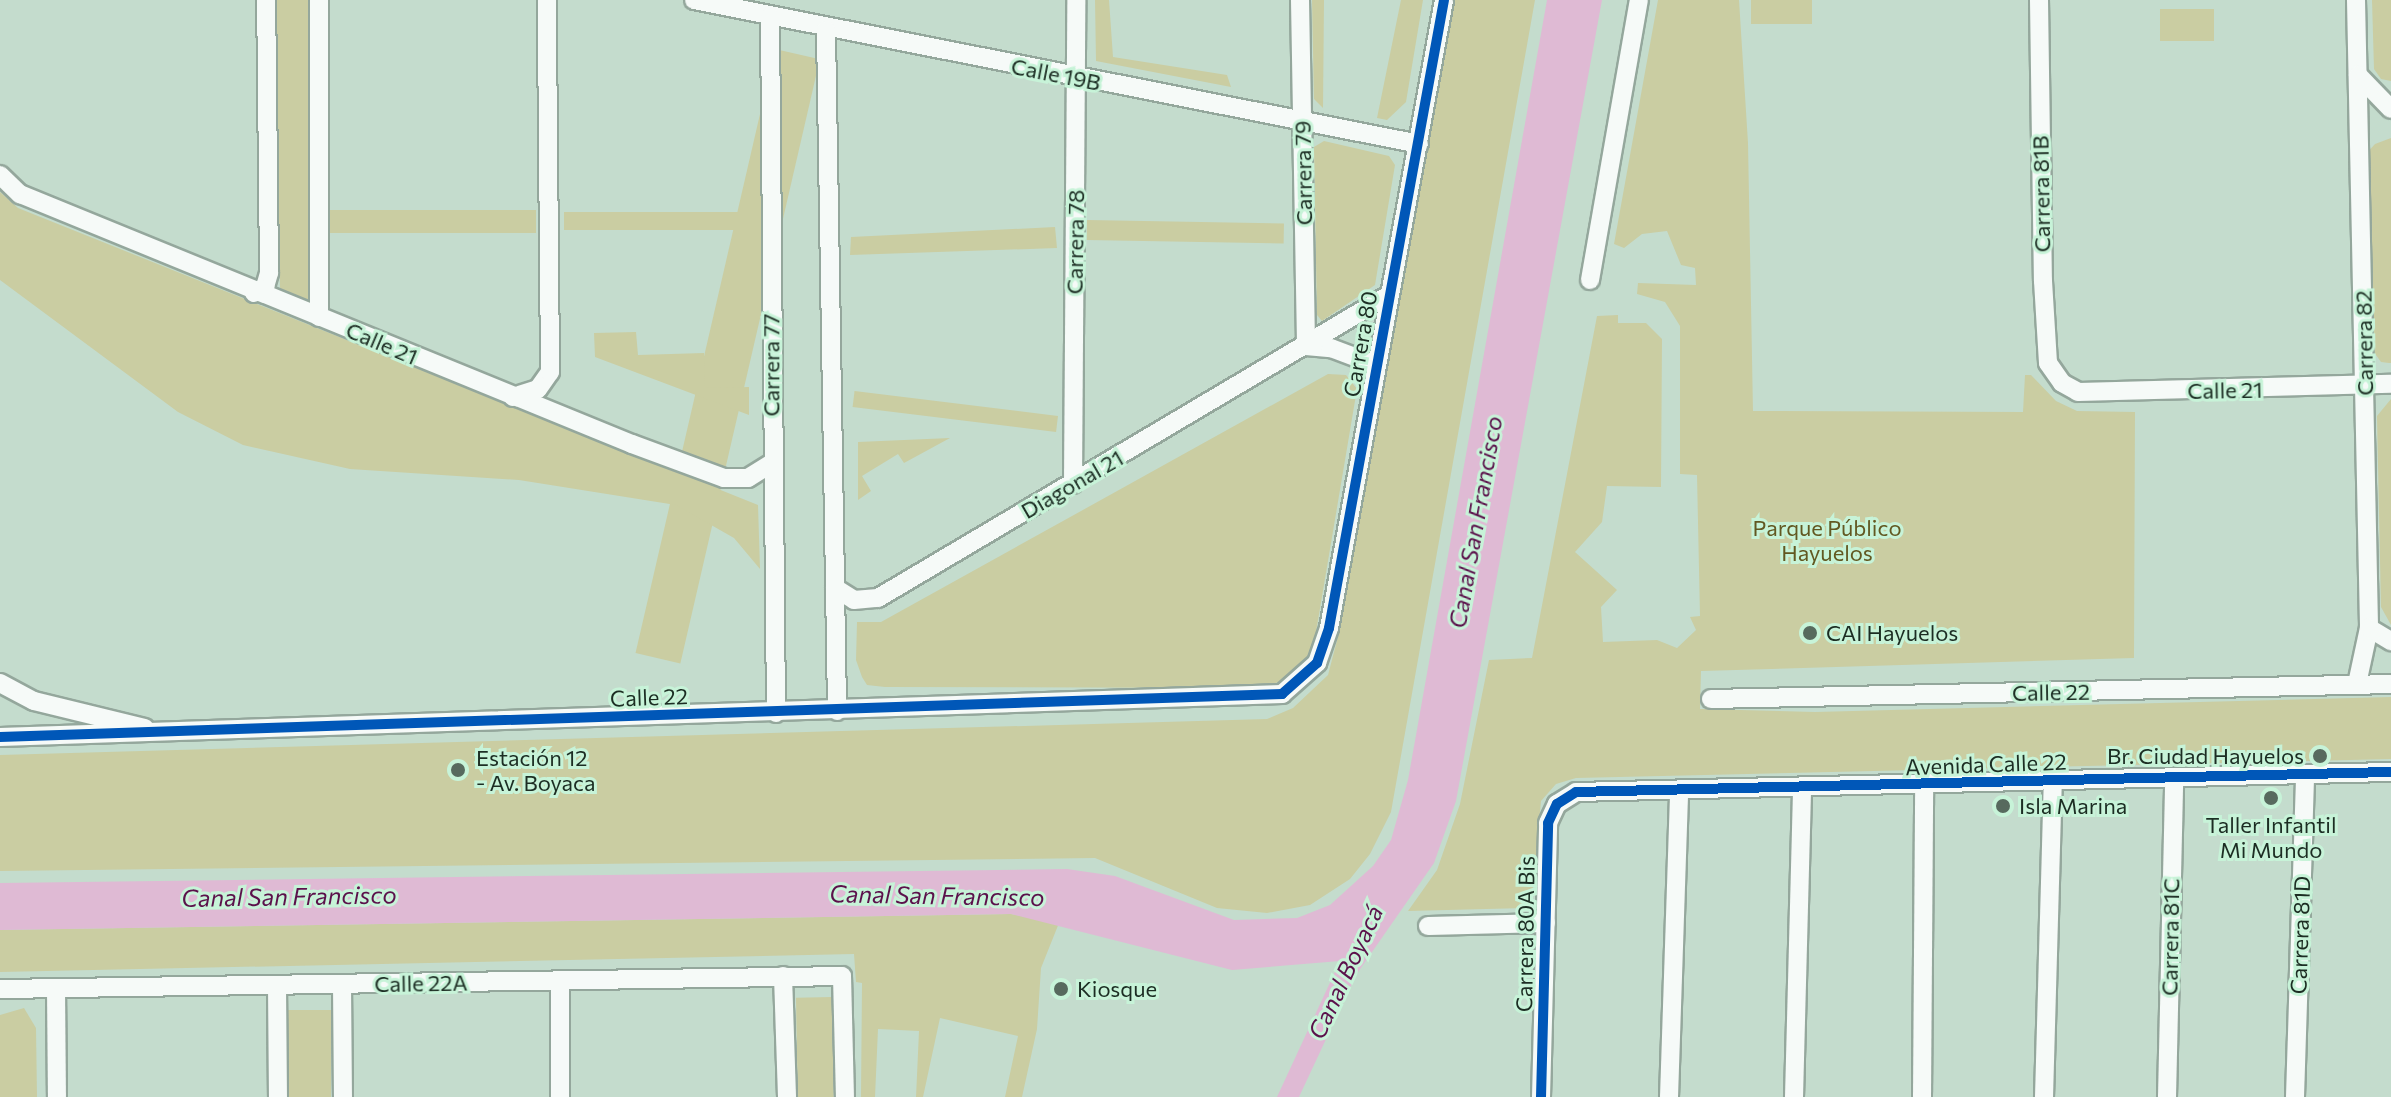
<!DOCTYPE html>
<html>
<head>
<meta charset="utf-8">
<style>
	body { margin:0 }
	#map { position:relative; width:2391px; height:1097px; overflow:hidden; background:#c4dccd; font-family:Commissioner,sans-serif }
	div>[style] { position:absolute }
	.green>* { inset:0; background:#cacda2; transform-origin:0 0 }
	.water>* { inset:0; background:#dfbad4 }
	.roads { filter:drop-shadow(2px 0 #94a79c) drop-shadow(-2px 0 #94a79c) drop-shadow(0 2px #94a79c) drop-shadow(0 -2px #94a79c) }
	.minor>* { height:18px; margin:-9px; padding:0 9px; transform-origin:9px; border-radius:9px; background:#f6faf8 }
	.cycleway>* { height:10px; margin:-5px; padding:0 5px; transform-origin:5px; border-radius:5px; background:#0057b8 }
	.dots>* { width:22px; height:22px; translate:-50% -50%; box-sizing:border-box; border:4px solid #c7f3d8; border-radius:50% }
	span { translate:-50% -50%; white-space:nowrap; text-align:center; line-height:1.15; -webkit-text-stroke:6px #c7f3d8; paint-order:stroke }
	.street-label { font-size:22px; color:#1c2d23 }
	.park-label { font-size:22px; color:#625821 }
	.poi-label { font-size:22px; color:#1c2d23 }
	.left { translate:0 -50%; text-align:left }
	.right { translate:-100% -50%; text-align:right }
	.water-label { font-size:24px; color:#5b114b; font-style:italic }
</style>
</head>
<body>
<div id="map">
	<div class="green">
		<i style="clip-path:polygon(275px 0,311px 0,310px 297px,305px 302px,281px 294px,280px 287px)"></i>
		<i style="clip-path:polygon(1095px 0,1109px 0,1113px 57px,1227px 75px,1231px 87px,1096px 61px)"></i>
		<i style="clip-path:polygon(1312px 0,1324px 0,1323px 108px,1314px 99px)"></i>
		<i style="clip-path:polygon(1401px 0,1423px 0,1406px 102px,1387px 120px,1377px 118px)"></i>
		<i style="clip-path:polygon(1452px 0,1535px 0,1391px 812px,1370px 854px,1350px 879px,1310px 905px,1267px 913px,1217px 908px,1095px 858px,0 871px,0 755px,1267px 719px,1293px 708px,1328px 675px,1340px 629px)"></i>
		<i style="clip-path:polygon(1658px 0,1739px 0,1748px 143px,1753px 411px,2023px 412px,2025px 375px,2031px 375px,2056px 401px,2077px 411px,2135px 412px,2134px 658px,1701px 671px,1700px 709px,1815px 712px,2391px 697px,2391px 759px,1576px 778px,1556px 784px,1541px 801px,1531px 908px,1408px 911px,1437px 870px,1460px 804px,1489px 660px,1532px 658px,1597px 316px,1618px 315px,1618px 323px,1646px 323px,1662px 339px,1661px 487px,1607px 486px,1602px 522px,1575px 552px,1617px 590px,1601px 607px,1603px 642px,1657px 640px,1677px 648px,1696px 630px,1690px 617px,1700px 616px,1697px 475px,1680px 474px,1680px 326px,1665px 302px,1637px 294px,1638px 283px,1696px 285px,1695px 268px,1681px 265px,1667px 231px,1642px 234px,1624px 248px,1614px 244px)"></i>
		<i style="left:1751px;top:0;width:61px;height:24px"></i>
		<i style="clip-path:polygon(2372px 0,2391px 0,2391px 81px,2381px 79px,2374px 69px)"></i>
		<i style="left:2214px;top:9px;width:32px;height:54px;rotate:90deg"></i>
		<i style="left:775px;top:49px;width:46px;height:620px;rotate:13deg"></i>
		<i style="clip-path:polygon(2391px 138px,2391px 363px,2389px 363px,2381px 362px,2369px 345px,2366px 154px,2375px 144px)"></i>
		<i style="clip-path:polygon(1324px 141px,1389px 156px,1395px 165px,1375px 285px,1322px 321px,1317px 315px,1314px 147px)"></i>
		<i style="clip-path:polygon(0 192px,18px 208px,758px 505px,760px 569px,734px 538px,676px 505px,519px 480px,350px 469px,243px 445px,178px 412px,0 280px)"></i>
		<i style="left:329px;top:210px;width:207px;height:23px"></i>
		<i style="left:754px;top:212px;width:18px;height:190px;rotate:90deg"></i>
		<i style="left:1087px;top:220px;width:197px;height:20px;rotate:1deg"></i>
		<i style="clip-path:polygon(1055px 227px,1057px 248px,850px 255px,851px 237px)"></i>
		<i style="clip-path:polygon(636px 332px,638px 355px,704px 353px,705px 388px,749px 387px,749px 415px,595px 357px,594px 333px)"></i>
		<i style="clip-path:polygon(1328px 374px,1346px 375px,1357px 389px,1314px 644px,1303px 665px,1286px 680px,1257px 688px,885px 687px,867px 685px,862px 677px,856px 660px,857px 622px,881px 622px)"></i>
		<i style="clip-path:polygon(2391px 399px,2391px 625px,2381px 607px,2377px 416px)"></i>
		<i style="left:1058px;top:416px;width:16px;height:205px;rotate:97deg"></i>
		<i style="clip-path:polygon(950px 438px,904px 463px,898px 454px,862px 476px,871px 491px,858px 500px,858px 442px)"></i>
		<i style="clip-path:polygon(1011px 914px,1059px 923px,1041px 968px,1037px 1029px,1022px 1097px,1005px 1097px,1018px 1036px,940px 1018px,923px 1097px,916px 1097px,919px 1031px,878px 1029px,875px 1097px,861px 1097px,862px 983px,856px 982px,854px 954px,0 972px,0 930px)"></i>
		<i style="left:832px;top:997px;width:100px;height:36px;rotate:89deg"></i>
		<i style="clip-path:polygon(24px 1008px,36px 1028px,37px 1097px,0 1097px,0 1015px)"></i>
		<i style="left:287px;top:1010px;width:44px;height:87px"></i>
	</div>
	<div class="water">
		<i style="clip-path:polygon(1547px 0,1602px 0,1456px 801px,1434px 863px,1356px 975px,1299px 1097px,1277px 1097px,1340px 961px,1232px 970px,1011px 914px,0 930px,0 883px,1067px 869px,1115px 876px,1234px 920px,1297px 918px,1330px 905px,1373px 866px,1391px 840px,1408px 780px)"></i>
	</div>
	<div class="roads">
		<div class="minor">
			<i style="left:319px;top:0;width:317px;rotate:90deg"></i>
			<i style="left:694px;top:0;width:739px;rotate:11.23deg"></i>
			<i style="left:1300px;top:0;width:346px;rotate:89deg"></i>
			<i style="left:2039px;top:0;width:281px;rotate:89.2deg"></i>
			<i style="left:2043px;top:281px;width:82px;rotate:86.5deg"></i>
			<i style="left:2048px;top:363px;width:24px;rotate:55deg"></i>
			<i style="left:2062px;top:383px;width:18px;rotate:29deg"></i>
			<i style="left:2078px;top:392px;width:313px;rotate:-1.5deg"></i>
			<i style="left:2356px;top:0;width:628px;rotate:88.81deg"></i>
			<i style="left:2369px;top:628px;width:57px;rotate:102.1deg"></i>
			<i style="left:770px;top:17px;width:696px;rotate:89.51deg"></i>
			<i style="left:826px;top:30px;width:681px;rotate:89.07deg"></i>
			<i style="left:2358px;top:75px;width:47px;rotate:45.9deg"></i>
			<i style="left:0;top:175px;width:28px;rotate:44deg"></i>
			<i style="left:20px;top:194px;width:661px;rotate:22.22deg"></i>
			<i style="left:632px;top:444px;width:98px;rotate:20.3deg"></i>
			<i style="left:724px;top:478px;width:24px"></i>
			<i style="left:748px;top:478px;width:28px;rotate:-32deg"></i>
			<i style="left:1590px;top:280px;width:284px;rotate:-80.1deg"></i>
			<i style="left:254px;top:293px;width:13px;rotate:-29deg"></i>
			<i style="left:265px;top:287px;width:15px;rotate:-74deg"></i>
			<i style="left:269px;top:273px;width:273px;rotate:-90.6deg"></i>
			<i style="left:1306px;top:346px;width:25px;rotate:5deg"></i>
			<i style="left:1331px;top:348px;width:48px;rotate:20.7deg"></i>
			<i style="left:513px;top:397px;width:26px;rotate:-18deg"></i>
			<i style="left:538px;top:389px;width:21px;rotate:-55deg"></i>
			<i style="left:550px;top:372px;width:372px;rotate:-90.5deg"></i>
			<i style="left:1073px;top:484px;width:484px;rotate:-89.6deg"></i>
			<i style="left:835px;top:588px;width:22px;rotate:32deg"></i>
			<i style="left:854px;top:600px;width:24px;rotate:-5deg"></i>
			<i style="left:878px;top:598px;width:594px;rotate:-30.67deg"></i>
			<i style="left:2369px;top:628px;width:26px;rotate:31deg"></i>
			<i style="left:0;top:683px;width:38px;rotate:28deg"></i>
			<i style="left:34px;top:701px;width:114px;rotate:13.7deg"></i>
			<i style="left:1711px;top:699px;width:680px;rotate:-1.26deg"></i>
			<i style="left:0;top:737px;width:1283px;rotate:-1.92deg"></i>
			<i style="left:1282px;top:694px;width:47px;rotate:-41.5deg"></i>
			<i style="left:1317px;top:663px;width:37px;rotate:-71deg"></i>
			<i style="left:1329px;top:628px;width:638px;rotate:-79.62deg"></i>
			<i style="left:1428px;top:926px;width:118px;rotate:-1.5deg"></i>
			<i style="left:783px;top:976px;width:121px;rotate:88.1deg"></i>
			<i style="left:342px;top:985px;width:112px;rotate:89.5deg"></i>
			<i style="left:277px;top:986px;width:111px;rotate:89.5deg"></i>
			<i style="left:56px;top:988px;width:109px;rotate:89.5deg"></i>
			<i style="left:0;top:989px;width:842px;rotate:-0.88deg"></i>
			<i style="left:842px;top:976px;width:121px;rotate:88.6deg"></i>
			<i style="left:560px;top:1097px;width:116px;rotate:-90deg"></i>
			<i style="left:1541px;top:1097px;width:274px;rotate:-88.5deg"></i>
			<i style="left:1548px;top:823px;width:21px;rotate:-65deg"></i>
			<i style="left:1557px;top:804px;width:22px;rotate:-32deg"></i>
			<i style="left:1576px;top:792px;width:815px;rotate:-1.41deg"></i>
			<i style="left:1669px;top:1097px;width:307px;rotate:-88.1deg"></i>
			<i style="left:1794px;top:1097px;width:309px;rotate:-88.5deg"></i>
			<i style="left:1922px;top:1097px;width:311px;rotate:-89.6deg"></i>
			<i style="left:2044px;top:1097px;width:316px;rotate:-88.4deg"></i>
			<i style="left:2167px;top:1097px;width:319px;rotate:-88.7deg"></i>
			<i style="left:2295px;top:1097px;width:323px;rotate:-88.2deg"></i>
		</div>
	</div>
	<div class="cycleway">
		<i style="left:0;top:737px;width:1283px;rotate:-1.92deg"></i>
		<i style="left:1282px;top:694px;width:47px;rotate:-41.5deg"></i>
		<i style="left:1317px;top:663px;width:37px;rotate:-71deg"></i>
		<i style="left:1329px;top:628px;width:638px;rotate:-79.62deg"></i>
		<i style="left:1541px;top:1097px;width:274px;rotate:-88.5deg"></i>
		<i style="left:1548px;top:823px;width:21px;rotate:-65deg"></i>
		<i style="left:1557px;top:804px;width:22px;rotate:-32deg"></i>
		<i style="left:1576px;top:792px;width:815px;rotate:-1.41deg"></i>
	</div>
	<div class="dots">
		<i style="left:1810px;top:633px;background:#576a5e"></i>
		<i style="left:2320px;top:756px;background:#576a5e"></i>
		<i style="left:458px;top:770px;background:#576a5e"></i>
		<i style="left:2271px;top:798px;background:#576a5e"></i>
		<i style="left:2003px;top:806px;background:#576a5e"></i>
		<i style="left:1061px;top:989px;background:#576a5e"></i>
	</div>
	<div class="street-label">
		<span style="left:1056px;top:74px;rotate:11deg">Calle 19B</span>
		<span style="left:1303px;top:173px;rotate:-91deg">Carrera 79</span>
		<span style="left:2041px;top:194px;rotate:-91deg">Carrera 81B</span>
		<span style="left:1075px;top:242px;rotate:-89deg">Carrera 78</span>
		<span style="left:382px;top:343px;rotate:23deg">Calle 21</span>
		<span style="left:2364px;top:343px;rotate:-91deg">Carrera 82</span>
		<span style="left:1360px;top:344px;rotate:-80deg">Carrera 80</span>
		<span style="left:771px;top:365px;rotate:-90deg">Carrera 77</span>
		<span style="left:2225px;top:390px;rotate:-1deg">Calle 21</span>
		<span style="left:1072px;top:484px;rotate:-30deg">Diagonal 21</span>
		<span style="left:2051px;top:692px;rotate:-1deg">Calle 22</span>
		<span style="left:649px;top:697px;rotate:-2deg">Calle 22</span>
		<span style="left:1986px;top:764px;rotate:-2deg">Avenida Calle 22</span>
		<span style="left:1525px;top:934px;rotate:-89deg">Carrera 80A Bis</span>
		<span style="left:2300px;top:935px;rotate:-88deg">Carrera 81D</span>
		<span style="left:2170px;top:937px;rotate:-89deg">Carrera 81C</span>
		<span style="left:421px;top:983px;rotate:-1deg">Calle 22A</span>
	</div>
	<div class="park-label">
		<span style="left:1827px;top:540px">Parque Público<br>Hayuelos</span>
	</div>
	<div class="poi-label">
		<span class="left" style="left:1826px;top:633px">CAI Hayuelos</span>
		<span class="right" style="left:2304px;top:756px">Br. Ciudad Hayuelos</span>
		<span class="left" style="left:476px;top:770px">Estación 12<br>- Av. Boyaca</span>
		<span class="left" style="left:2019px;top:806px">Isla Marina</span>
		<span style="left:2271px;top:837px">Taller Infantil<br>Mi Mundo</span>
		<span class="left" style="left:1077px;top:989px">Kiosque</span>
	</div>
	<div class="water-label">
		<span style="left:1475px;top:522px;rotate:-80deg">Canal San Francisco</span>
		<span style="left:937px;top:895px;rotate:1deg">Canal San Francisco</span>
		<span style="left:289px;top:896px;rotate:-1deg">Canal San Francisco</span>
		<span style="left:1345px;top:972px;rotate:-65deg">Canal Boyacá</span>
	</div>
</div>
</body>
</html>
